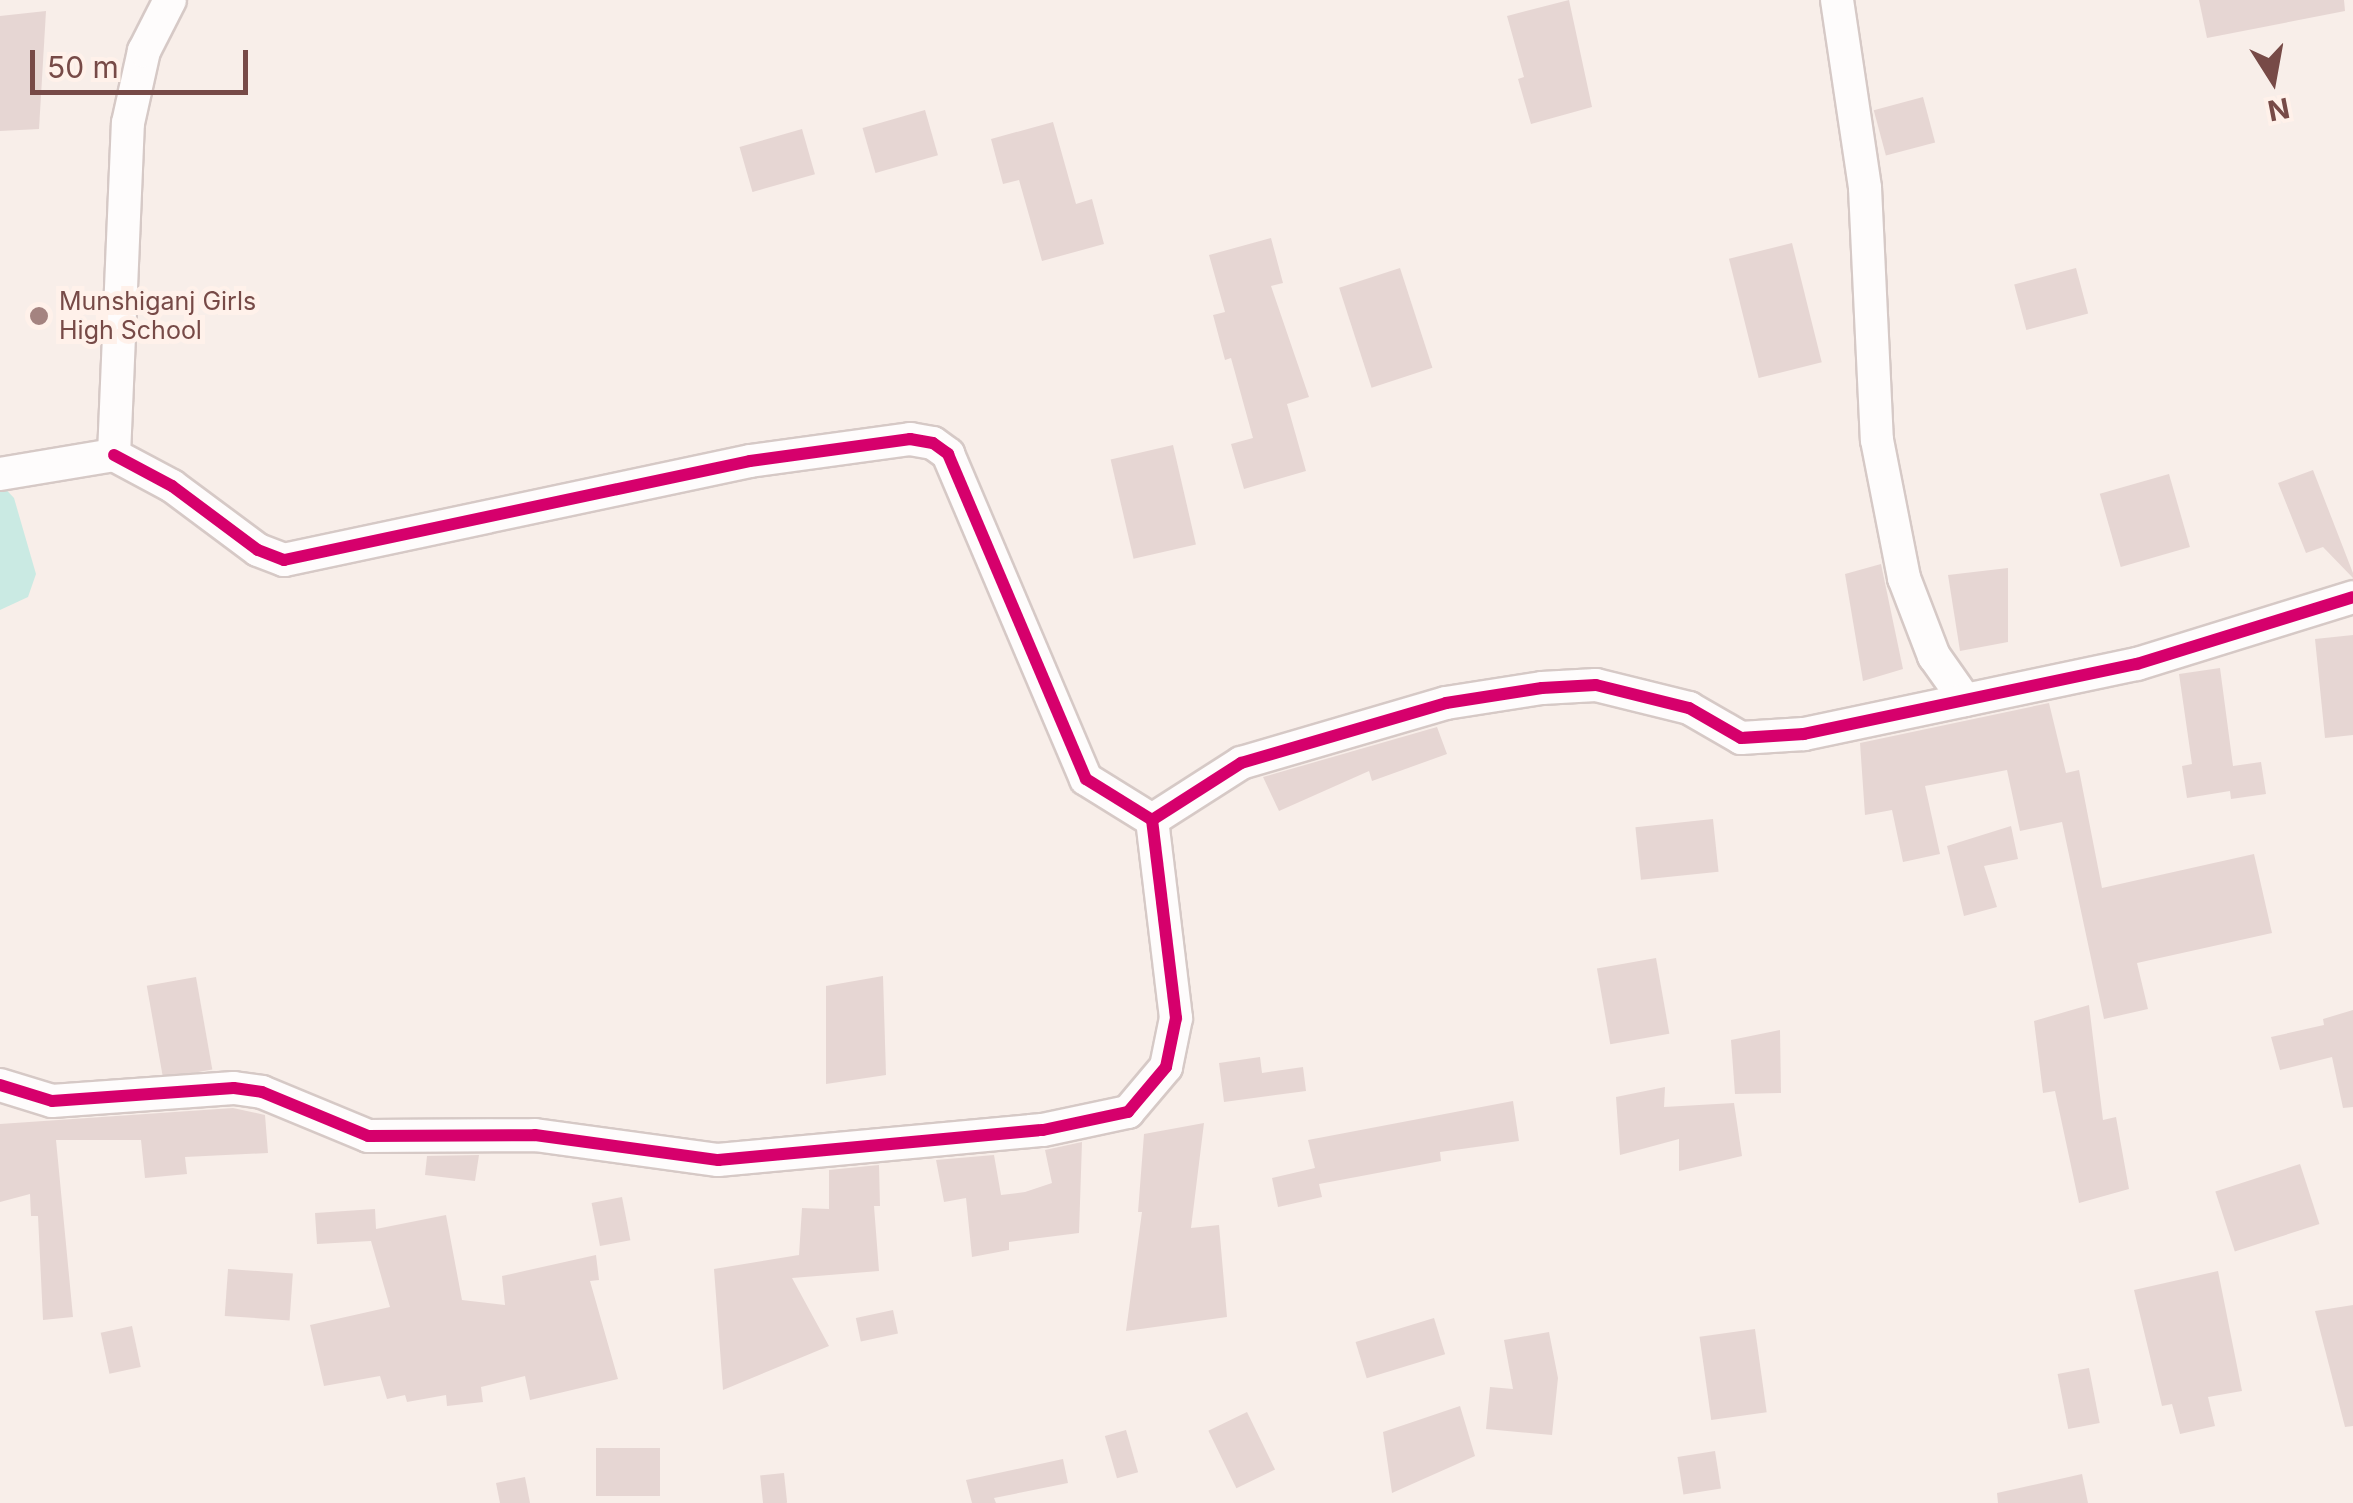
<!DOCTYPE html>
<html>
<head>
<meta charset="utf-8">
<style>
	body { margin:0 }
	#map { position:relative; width:2353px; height:1503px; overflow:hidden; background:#f8eee9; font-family:Inter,sans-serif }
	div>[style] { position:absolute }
	.water>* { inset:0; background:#caeae3 }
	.building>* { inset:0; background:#e6d6d3; transform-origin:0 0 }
	.roads { filter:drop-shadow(2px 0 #d6c9c6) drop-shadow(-2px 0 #d6c9c6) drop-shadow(0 2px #d6c9c6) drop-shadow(0 -2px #d6c9c6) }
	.street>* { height:32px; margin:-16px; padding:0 16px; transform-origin:16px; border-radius:16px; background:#fefcfc }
	.cycleway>* { height:12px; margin:-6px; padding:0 6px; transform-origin:6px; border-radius:6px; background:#d6006c }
	.dots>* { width:28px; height:28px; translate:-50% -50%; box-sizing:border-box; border:5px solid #fff1ea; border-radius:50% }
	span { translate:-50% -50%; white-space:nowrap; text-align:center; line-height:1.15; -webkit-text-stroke:10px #fff1ea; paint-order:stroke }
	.poi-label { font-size:25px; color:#774a47 }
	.left { translate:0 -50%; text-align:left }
	.north { position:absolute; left:2223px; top:30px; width:100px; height:100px; -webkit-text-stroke:8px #fff1ea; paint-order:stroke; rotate:169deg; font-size:28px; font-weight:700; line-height:40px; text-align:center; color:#774a47 }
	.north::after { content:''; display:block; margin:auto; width:35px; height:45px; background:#774a47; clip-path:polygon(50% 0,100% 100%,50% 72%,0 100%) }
	.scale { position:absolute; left:30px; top:50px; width:218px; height:45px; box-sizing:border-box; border:5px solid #774a47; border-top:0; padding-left:12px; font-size:30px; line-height:35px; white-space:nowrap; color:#774a47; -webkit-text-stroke:8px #fff1ea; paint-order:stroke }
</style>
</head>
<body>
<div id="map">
	<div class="water">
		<i style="clip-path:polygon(0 483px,14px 498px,36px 574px,28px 597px,0 610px)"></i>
	</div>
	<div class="building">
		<i style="clip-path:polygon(1569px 0,1592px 107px,1531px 124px,1518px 79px,1524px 77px,1507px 16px)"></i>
		<i style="clip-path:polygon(2199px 0,2344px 0,2345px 11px,2207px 38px)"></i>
		<i style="clip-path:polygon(46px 11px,39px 129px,0 131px,0 16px)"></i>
		<i style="left:1923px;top:97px;width:47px;height:51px;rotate:75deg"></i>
		<i style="left:925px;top:110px;width:47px;height:65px;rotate:74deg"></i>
		<i style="clip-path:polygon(1053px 122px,1076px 204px,1092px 199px,1104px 244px,1042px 261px,1019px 180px,1003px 184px,991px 139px)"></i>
		<i style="left:802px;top:129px;width:47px;height:65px;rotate:74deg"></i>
		<i style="clip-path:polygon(1271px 238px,1283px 283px,1271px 286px,1309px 397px,1287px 404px,1306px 471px,1244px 489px,1231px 444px,1253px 438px,1231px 358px,1225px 360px,1213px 315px,1225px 312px,1209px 255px)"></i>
		<i style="left:1792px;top:243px;width:123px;height:65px;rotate:76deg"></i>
		<i style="left:1400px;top:268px;width:105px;height:64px;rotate:72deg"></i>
		<i style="left:2076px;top:268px;width:47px;height:64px;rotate:75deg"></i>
		<i style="left:1173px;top:445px;width:102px;height:64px;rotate:77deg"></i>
		<i style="clip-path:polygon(2313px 470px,2353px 573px,2353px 578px,2323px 547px,2306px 553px,2278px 483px)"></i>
		<i style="left:2169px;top:474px;width:76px;height:72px;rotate:74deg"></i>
		<i style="clip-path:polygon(1881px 564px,1903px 669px,1863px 681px,1845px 574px)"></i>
		<i style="clip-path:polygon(2008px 568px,2008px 642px,1960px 651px,1948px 575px)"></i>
		<i style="clip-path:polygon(2353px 635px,2353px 735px,2325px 738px,2315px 639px)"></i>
		<i style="clip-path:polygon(2220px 668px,2233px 766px,2261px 762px,2266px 794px,2231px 799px,2230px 791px,2187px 798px,2182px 766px,2192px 764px,2179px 674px)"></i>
		<i style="clip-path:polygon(2049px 703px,2066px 773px,2079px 770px,2102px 888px,2254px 854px,2272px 933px,2137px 963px,2148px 1009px,2104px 1019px,2062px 822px,2020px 831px,2007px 770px,1925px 786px,1940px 854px,1903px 862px,1892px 810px,1865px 815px,1860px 743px)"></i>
		<i style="clip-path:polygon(1437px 727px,1447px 754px,1372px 781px,1369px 771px,1279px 811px,1263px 777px)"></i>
		<i style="left:1713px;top:819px;width:53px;height:78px;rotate:84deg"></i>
		<i style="clip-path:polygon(2011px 826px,2018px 859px,1984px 866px,1997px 907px,1964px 916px,1947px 846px)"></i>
		<i style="left:1656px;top:958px;width:77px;height:60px;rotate:80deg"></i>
		<i style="clip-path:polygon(883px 976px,886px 1075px,826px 1084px,826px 986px)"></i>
		<i style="left:196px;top:977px;width:94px;height:50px;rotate:80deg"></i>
		<i style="clip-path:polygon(2089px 1005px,2103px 1120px,2116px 1117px,2129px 1189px,2079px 1203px,2055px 1091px,2043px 1093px,2034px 1021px)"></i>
		<i style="clip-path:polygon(2353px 1010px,2353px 1107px,2343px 1108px,2332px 1057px,2280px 1070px,2271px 1037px,2324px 1025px,2323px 1019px)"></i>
		<i style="clip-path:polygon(1780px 1030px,1781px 1093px,1735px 1094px,1731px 1040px)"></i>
		<i style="clip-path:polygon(1260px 1057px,1262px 1073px,1303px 1067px,1306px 1091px,1224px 1102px,1219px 1063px)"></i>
		<i style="clip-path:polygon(1665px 1087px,1664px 1107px,1734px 1103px,1742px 1156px,1679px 1171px,1679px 1139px,1620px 1155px,1616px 1097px)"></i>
		<i style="clip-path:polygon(1513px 1101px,1519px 1141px,1440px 1152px,1441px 1161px,1319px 1184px,1322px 1197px,1278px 1207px,1272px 1178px,1315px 1168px,1308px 1140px)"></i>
		<i style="clip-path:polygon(233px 1108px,265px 1115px,268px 1153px,185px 1157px,187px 1174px,145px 1178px,141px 1140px,56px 1140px,73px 1317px,43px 1320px,38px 1216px,31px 1216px,30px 1194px,0 1202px,0 1124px)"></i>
		<i style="clip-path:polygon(1204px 1123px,1191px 1228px,1219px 1225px,1227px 1317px,1126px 1331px,1142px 1212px,1138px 1212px,1144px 1134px)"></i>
		<i style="clip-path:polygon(1082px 1142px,1079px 1233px,1009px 1242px,1009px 1250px,972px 1257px,966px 1198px,944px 1202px,936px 1160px,994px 1155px,1001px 1195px,1025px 1192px,1052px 1183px,1045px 1150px)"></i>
		<i style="clip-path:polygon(479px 1155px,475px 1181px,425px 1175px,427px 1156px)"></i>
		<i style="left:2300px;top:1164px;width:63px;height:89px;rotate:72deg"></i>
		<i style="clip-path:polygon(879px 1165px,880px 1206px,874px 1206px,879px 1271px,792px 1278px,829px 1346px,723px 1390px,714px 1269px,799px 1255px,802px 1208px,829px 1209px,829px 1170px)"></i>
		<i style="left:622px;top:1197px;width:44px;height:31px;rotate:79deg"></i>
		<i style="clip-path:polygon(375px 1209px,376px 1229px,446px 1215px,462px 1300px,505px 1305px,502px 1276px,596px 1255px,599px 1280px,590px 1281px,618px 1379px,530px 1400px,525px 1376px,481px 1387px,483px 1402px,447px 1406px,446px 1395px,407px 1402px,405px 1395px,387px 1399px,380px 1376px,324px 1386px,310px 1325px,390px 1307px,371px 1241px,317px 1244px,315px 1213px)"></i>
		<i style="left:228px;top:1269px;width:65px;height:47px;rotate:4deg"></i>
		<i style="clip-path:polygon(2218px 1271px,2242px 1391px,2208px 1397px,2215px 1426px,2180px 1434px,2172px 1404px,2162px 1406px,2134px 1290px)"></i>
		<i style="clip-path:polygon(2353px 1305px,2353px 1426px,2345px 1427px,2315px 1311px)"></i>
		<i style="left:893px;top:1310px;width:24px;height:38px;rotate:78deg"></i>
		<i style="left:1434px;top:1318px;width:38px;height:82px;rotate:73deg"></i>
		<i style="left:132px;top:1326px;width:42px;height:32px;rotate:78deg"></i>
		<i style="left:1755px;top:1329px;width:84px;height:56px;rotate:82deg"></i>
		<i style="clip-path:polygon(1549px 1332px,1558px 1378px,1552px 1435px,1486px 1429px,1490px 1387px,1513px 1389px,1504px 1340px)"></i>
		<i style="left:2089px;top:1368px;width:56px;height:32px;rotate:79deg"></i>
		<i style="clip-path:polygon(1460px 1406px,1475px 1456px,1392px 1493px,1383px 1432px)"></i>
		<i style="left:1247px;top:1412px;width:64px;height:43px;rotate:64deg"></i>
		<i style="left:1126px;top:1430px;width:44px;height:22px;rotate:74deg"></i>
		<i style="left:660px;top:1448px;width:48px;height:64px;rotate:90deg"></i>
		<i style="left:1715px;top:1451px;width:38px;height:38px;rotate:81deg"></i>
		<i style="clip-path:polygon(1063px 1459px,1068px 1483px,994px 1498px,996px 1503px,972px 1503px,966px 1480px)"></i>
		<i style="left:784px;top:1473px;width:30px;height:24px;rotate:84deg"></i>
		<i style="clip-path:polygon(2082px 1474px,2088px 1503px,1998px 1503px,1997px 1493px)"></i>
		<i style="clip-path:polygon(525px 1477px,530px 1503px,500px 1503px,496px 1483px)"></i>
	</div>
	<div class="roads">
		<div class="street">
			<i style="left:1837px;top:0;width:190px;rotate:81.5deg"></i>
			<i style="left:1865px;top:188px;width:252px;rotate:87.3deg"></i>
			<i style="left:1877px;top:440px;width:141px;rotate:78.9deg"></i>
			<i style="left:1904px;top:578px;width:84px;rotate:69deg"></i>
			<i style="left:1934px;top:656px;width:54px;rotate:54.8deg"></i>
			<i style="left:114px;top:455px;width:66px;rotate:28.1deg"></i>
			<i style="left:172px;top:486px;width:107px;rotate:36.7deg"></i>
			<i style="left:258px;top:550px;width:28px;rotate:21deg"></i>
			<i style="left:284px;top:560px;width:476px;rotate:-12deg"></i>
			<i style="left:750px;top:461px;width:162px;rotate:-7.8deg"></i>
			<i style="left:910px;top:439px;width:23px;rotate:10deg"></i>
			<i style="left:933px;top:443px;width:19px;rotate:36deg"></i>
			<i style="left:948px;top:454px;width:353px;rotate:67deg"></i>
			<i style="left:1086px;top:779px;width:78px;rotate:31.8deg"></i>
			<i style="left:0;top:474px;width:116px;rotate:-9.5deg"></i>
			<i style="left:114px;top:455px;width:332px;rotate:-87.6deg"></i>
			<i style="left:128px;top:123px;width:74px;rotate:-77.5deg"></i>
			<i style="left:144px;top:51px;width:57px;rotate:-63deg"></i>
			<i style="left:0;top:1085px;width:54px;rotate:17.1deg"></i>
			<i style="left:52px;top:1101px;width:182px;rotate:-4.1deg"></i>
			<i style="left:234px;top:1088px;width:28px;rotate:8deg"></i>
			<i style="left:262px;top:1092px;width:115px;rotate:22.5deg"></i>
			<i style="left:368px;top:1136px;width:167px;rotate:-0.3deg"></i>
			<i style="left:535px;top:1135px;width:185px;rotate:7.8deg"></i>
			<i style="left:718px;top:1160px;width:326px;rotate:-5.3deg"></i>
			<i style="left:1043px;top:1130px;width:87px;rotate:-12deg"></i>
			<i style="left:1128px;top:1112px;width:59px;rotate:-49.8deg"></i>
			<i style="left:1166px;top:1067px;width:50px;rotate:-78.5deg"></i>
			<i style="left:1176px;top:1018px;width:199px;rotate:-96.9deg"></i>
			<i style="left:1152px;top:820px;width:106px;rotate:-32.6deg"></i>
			<i style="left:1241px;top:763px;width:214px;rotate:-16.3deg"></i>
			<i style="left:1446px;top:703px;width:97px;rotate:-8.9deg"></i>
			<i style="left:1542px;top:688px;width:54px;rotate:-3.2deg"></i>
			<i style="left:1596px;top:685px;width:96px;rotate:13.9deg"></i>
			<i style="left:1689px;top:708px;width:60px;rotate:30deg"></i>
			<i style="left:1741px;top:738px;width:63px;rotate:-3.6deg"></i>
			<i style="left:1804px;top:734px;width:340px;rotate:-11.9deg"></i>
			<i style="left:2137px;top:664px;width:226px;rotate:-17.2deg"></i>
		</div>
	</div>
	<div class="cycleway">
		<i style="left:114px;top:455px;width:66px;rotate:28.1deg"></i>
		<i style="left:172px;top:486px;width:107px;rotate:36.7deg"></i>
		<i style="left:258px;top:550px;width:28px;rotate:21deg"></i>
		<i style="left:284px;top:560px;width:476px;rotate:-12deg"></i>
		<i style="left:750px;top:461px;width:162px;rotate:-7.8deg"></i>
		<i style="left:910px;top:439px;width:23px;rotate:10deg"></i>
		<i style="left:933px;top:443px;width:19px;rotate:36deg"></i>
		<i style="left:948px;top:454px;width:353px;rotate:67deg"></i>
		<i style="left:1086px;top:779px;width:78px;rotate:31.8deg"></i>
		<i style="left:0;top:1085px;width:54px;rotate:17.1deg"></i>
		<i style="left:52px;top:1101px;width:182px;rotate:-4.1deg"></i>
		<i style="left:234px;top:1088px;width:28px;rotate:8deg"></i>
		<i style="left:262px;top:1092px;width:115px;rotate:22.5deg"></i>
		<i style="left:368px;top:1136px;width:167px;rotate:-0.3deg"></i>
		<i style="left:535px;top:1135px;width:185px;rotate:7.8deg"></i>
		<i style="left:718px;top:1160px;width:326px;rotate:-5.3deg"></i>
		<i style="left:1043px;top:1130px;width:87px;rotate:-12deg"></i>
		<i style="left:1128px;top:1112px;width:59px;rotate:-49.8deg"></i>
		<i style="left:1166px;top:1067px;width:50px;rotate:-78.5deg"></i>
		<i style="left:1176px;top:1018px;width:199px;rotate:-96.9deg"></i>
		<i style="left:1152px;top:820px;width:106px;rotate:-32.6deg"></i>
		<i style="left:1241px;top:763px;width:214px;rotate:-16.3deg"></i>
		<i style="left:1446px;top:703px;width:97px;rotate:-8.9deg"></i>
		<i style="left:1542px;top:688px;width:54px;rotate:-3.2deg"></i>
		<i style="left:1596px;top:685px;width:96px;rotate:13.9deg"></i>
		<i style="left:1689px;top:708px;width:60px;rotate:30deg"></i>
		<i style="left:1741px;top:738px;width:63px;rotate:-3.6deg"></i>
		<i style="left:1804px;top:734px;width:340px;rotate:-11.9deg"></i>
		<i style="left:2137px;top:664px;width:226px;rotate:-17.2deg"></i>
	</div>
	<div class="dots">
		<i style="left:39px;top:316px;background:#a48380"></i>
	</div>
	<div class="poi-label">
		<span class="left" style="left:59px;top:316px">Munshiganj Girls<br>High School</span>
	</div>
	<div class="north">N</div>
	<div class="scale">50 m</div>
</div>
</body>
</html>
